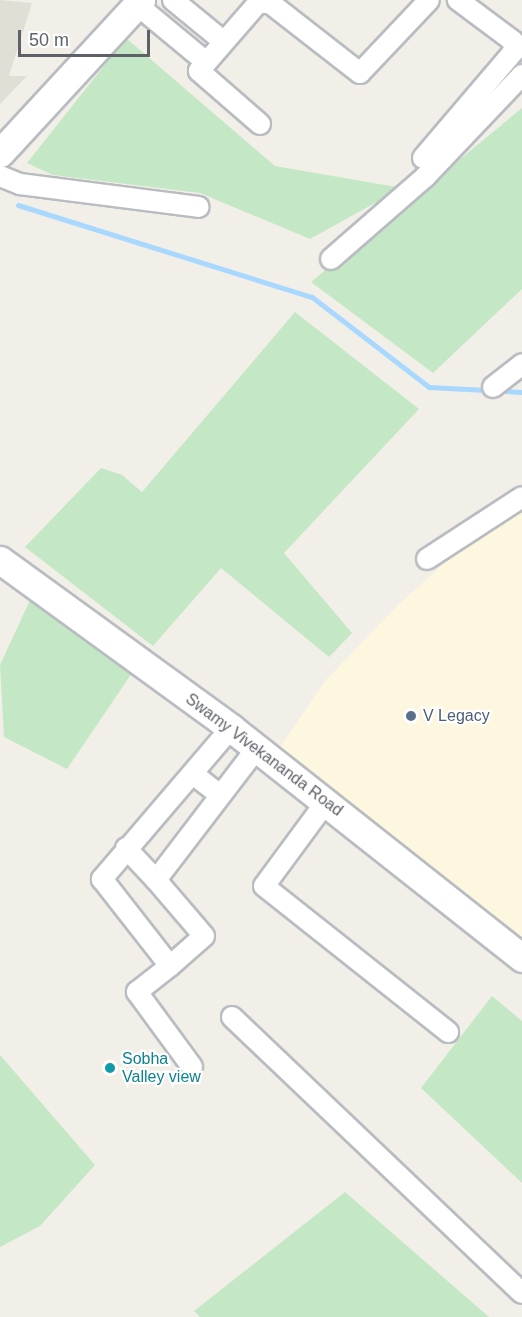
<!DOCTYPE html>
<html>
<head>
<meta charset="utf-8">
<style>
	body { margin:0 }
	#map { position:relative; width:522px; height:1317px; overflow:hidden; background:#f1efe7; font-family:Helvetica,sans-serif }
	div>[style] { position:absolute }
	.commercial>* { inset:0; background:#fef7df }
	.education>* { inset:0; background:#e1ded5 }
	.green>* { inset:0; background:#c4e8c5 }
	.stream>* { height:5px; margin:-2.5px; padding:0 2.5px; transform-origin:2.5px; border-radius:2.5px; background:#a9d8ff }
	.roads { filter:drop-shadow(2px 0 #b9bcc1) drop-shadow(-2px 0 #b9bcc1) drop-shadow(0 2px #b9bcc1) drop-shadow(0 -2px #b9bcc1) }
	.street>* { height:20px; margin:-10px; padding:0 10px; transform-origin:10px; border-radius:10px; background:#fff }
	.secondary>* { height:27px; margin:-13.5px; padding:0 13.5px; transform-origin:13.5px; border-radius:13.5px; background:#fff }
	.dots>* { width:16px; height:16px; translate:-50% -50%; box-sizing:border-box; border:3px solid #fff; border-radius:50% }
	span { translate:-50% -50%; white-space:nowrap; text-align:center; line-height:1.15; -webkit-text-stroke:4.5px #fff; paint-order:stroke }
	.service-label { font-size:16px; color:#4e5e75 }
	.left { translate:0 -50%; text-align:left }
	.street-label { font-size:16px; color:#5e6268 }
	.culture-label { font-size:16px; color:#0d838f }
	.scale { position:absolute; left:18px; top:30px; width:132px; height:27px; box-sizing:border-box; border:3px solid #5e6268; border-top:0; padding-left:8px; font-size:18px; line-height:21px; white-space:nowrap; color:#5e6268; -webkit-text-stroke:4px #fff; paint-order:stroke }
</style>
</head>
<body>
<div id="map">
	<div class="commercial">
		<i style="clip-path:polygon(522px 503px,522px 937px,277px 752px,325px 681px,397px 606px,496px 516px)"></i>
	</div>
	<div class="education">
		<i style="clip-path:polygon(0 0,32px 3px,9px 76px,27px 76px,0 104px)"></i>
	</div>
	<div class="green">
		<i style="clip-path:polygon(126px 38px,275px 166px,402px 188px,310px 239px,200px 193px,53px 175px,27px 163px)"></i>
		<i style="clip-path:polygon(522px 108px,522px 289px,433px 373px,311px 282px)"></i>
		<i style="clip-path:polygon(295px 312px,419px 409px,284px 553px,352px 633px,329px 657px,221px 568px,153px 646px,25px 547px,101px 468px,122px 475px,142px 492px)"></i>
		<i style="clip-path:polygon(31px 598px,132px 673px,67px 769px,4px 737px,0 665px)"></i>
		<i style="clip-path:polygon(492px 996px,522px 1021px,522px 1183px,421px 1088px)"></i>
		<i style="clip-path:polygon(0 1055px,95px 1165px,40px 1226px,0 1247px)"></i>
		<i style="clip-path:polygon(345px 1192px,489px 1317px,200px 1317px,194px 1311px)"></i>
	</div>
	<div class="stream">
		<i style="left:18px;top:205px;width:308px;rotate:17.4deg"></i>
		<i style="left:312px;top:297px;width:148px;rotate:37.6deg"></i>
		<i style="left:429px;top:387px;width:93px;rotate:3.1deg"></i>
	</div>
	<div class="roads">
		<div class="street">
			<i style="left:173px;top:0;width:65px;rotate:39.4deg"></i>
			<i style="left:136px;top:4px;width:89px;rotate:39.6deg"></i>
			<i style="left:260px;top:124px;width:81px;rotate:-139deg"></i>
			<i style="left:199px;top:71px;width:90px;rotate:-49.1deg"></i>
			<i style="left:258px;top:3px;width:12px"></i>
			<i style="left:270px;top:3px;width:114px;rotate:37.9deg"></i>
			<i style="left:360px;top:73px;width:100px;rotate:-46.6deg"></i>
			<i style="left:423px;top:158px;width:140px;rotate:-49.6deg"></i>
			<i style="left:514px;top:51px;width:10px;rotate:-96deg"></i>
			<i style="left:513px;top:41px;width:69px;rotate:-143.3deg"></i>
			<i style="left:0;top:176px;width:22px;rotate:22deg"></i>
			<i style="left:20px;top:184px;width:180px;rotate:7.3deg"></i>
			<i style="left:331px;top:259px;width:125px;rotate:-41.1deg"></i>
			<i style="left:425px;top:177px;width:141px;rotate:-46.4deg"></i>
			<i style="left:493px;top:387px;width:37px;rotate:-38deg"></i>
			<i style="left:427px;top:559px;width:113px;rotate:-33.1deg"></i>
			<i style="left:231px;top:728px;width:199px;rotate:130.5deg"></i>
			<i style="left:102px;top:879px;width:110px;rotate:52deg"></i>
			<i style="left:170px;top:966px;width:45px;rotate:-41.4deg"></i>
			<i style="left:204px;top:936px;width:74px;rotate:-130.6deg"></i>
			<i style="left:156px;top:880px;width:166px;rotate:-52.6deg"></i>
			<i style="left:193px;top:774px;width:34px;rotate:38deg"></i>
			<i style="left:326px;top:802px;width:104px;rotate:126.4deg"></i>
			<i style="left:264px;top:886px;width:235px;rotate:38.4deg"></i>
			<i style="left:126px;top:848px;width:44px;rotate:46.8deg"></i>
			<i style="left:170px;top:966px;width:42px;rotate:141.8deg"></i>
			<i style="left:137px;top:992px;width:93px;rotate:53.7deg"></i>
			<i style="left:232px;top:1017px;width:400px;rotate:43.6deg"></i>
		</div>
		<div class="secondary">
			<i style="left:0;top:153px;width:208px;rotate:-47.3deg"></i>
			<i style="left:0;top:560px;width:286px;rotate:36deg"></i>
			<i style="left:231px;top:728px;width:371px;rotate:38.3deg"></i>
		</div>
	</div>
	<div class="dots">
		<i style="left:411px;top:716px;background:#5c6f8a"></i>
		<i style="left:110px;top:1068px;background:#0f9aa8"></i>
	</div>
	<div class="service-label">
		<span class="left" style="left:423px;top:716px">V Legacy</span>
	</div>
	<div class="street-label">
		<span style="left:264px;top:755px;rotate:37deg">Swamy Vivekananda Road</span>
	</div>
	<div class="culture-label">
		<span class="left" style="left:122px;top:1068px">Sobha<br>Valley view</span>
	</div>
	<div class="scale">50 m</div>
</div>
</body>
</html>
